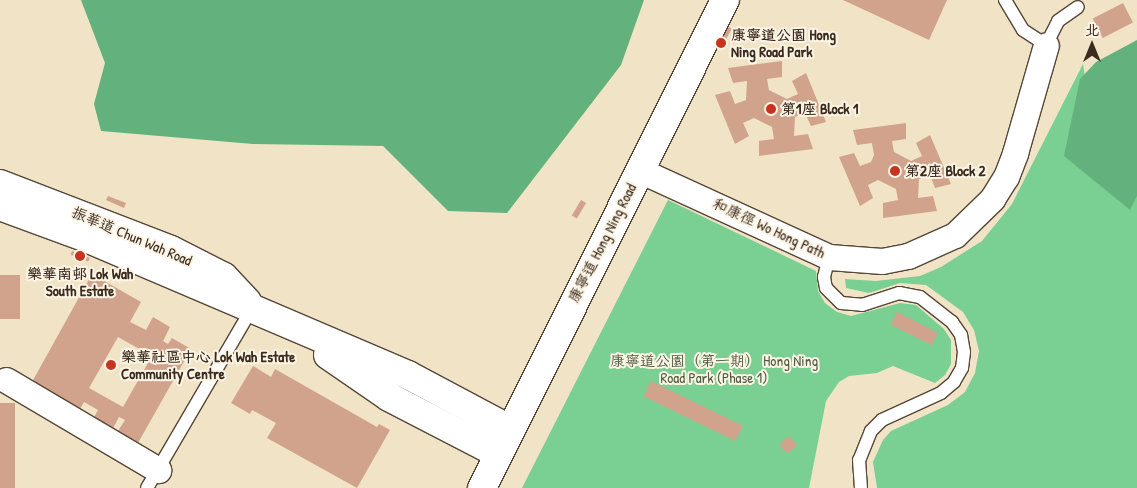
<!DOCTYPE html>
<html>
<head>
<meta charset="utf-8">
<style>
	body { margin:0 }
	#map { position:relative; width:1137px; height:488px; overflow:hidden; background:#f1e3c5; font-family:"Patrick Hand","LXGW WenKai TC",sans-serif }
	div>[style] { position:absolute }
	.green>* { inset:0; background:#7acf93 }
	.forest>* { inset:0; background:#63b27d }
	.building>* { inset:0; background:#d1a38c; transform-origin:0 0 }
	.roads { filter:drop-shadow(1px 0 #564637) drop-shadow(-1px 0 #564637) drop-shadow(0 1px #564637) drop-shadow(0 -1px #564637) }
	.lane>* { height:12px; margin:-6px; padding:0 6px; transform-origin:6px; border-radius:6px; background:#fff }
	.street>* { height:25px; margin:-12.5px; padding:0 12.5px; transform-origin:12.5px; border-radius:12.5px; background:#fff }
	.secondary>* { height:28px; margin:-14px; padding:0 14px; transform-origin:14px; border-radius:14px; background:#fff }
	.dots>* { width:14px; height:14px; translate:-50% -50%; box-sizing:border-box; border:2px solid #fcf5e5; border-radius:50% }
	span { translate:-50% -50%; white-space:nowrap; text-align:center; line-height:1.15; -webkit-text-stroke:4px #fcf5e5; paint-order:stroke }
	.poi-label { font-size:15px; color:#3b2a1e; font-weight:700 }
	.left { translate:0 -50%; text-align:left }
	.street-label { font-size:15px; color:#3b2a1e }
	.park-label { font-size:15px; color:#4e5c41 }
	.north { position:absolute; left:1067px; top:20px; width:50px; height:50px; -webkit-text-stroke:4px #fcf5e5; paint-order:stroke; rotate:0deg; font-size:14px; font-weight:700; line-height:20px; text-align:center; color:#3b2a1e }
	.north::after { content:''; display:block; margin:auto; width:18px; height:22px; background:#3b2a1e; clip-path:polygon(50% 0,100% 100%,50% 72%,0 100%) }
</style>
</head>
<body>
<div id="map">
	<div class="green">
		<i style="clip-path:polygon(1083px 64px,1096px 146px,1137px 191px,1137px 488px,877px 488px,873px 462px,883px 440px,891px 431px,948px 405px,965px 392px,975px 373px,979px 351px,974px 330px,963px 312px,926px 285px,900px 283px,869px 293px,846px 288px,845px 279px,876px 281px,920px 276px,941px 267px,982px 241px,1012px 204px)"></i>
		<i style="clip-path:polygon(668px 200px,816px 271px,818px 291px,825px 303px,837px 312px,851px 316px,900px 303px,916px 305px,944px 329px,951px 340px,951px 364px,945px 375px,935px 383px,893px 366px,877px 373px,849px 376px,839px 382px,826px 401px,809px 488px,522px 488px)"></i>
	</div>
	<div class="forest">
		<i style="clip-path:polygon(81px 0,644px 0,621px 65px,507px 213px,448px 211px,383px 146px,253px 144px,101px 131px,94px 104px,105px 63px)"></i>
		<i style="clip-path:polygon(1137px 40px,1137px 196px,1130px 210px,1064px 156px,1080px 79px,1096px 62px)"></i>
	</div>
	<div class="building">
		<i style="clip-path:polygon(843px 0,947px 0,929px 40px)"></i>
		<i style="left:1123px;top:3px;width:22px;height:34px;rotate:63deg"></i>
		<i style="left:728px;top:27px;width:4px;height:17px;rotate:27deg"></i>
		<i style="clip-path:polygon(782px 61px,782px 77px,767px 79px,769px 90px,787px 99px,798px 94px,792px 81px,806px 73px,826px 122px,811px 126px,805px 113px,795px 117px,794px 136px,808px 134px,813px 149px,759px 156px,759px 141px,774px 139px,772px 127px,754px 118px,743px 123px,749px 136px,735px 144px,715px 95px,730px 91px,735px 104px,746px 100px,747px 81px,733px 83px,728px 68px)"></i>
		<i style="clip-path:polygon(906px 123px,906px 139px,892px 141px,894px 152px,911px 161px,922px 156px,916px 143px,930px 135px,951px 184px,935px 188px,930px 175px,919px 179px,918px 198px,933px 196px,937px 211px,883px 218px,883px 203px,898px 200px,896px 189px,878px 180px,868px 185px,873px 198px,860px 206px,839px 157px,854px 153px,860px 166px,871px 162px,874px 155px,872px 143px,857px 145px,853px 130px)"></i>
		<i style="clip-path:polygon(108px 196px,126px 203px,124px 208px,106px 200px)"></i>
		<i style="left:581px;top:200px;width:6px;height:18px;rotate:31deg"></i>
		<i style="left:72px;top:251px;width:19px;height:4px;rotate:21deg"></i>
		<i style="clip-path:polygon(evenodd,92px 274px,141px 302px,130px 322px,146px 330px,153px 317px,170px 327px,163px 341px,168px 344px,172px 338px,191px 349px,138px 443px,118px 431px,125px 420px,119px 417px,110px 434px,91px 423px,98px 410px,84px 402px,80px 409px,32px 382px,92px 274px,118px 337px,152px 356px,123px 407px,89px 388px,118px 337px)"></i>
		<i style="left:0;top:275px;width:20px;height:44px"></i>
		<i style="left:897px;top:312px;width:46px;height:14px;rotate:27deg"></i>
		<i style="clip-path:polygon(253px 366px,271px 377px,275px 369px,377px 427px,379px 424px,390px 430px,357px 488px,267px 438px,276px 423px,252px 410px,250px 414px,231px 403px)"></i>
		<i style="left:651px;top:381px;width:102px;height:17px;rotate:26deg"></i>
		<i style="left:0;top:403px;width:15px;height:85px"></i>
		<i style="left:789px;top:436px;width:12px;height:13px;rotate:48deg"></i>
	</div>
	<div class="roads">
		<div class="lane">
			<i style="left:1005px;top:0;width:35px;rotate:59deg"></i>
			<i style="left:1023px;top:30px;width:27px;rotate:33deg"></i>
			<i style="left:1046px;top:45px;width:27px;rotate:-63deg"></i>
			<i style="left:1058px;top:21px;width:24px;rotate:-35deg"></i>
			<i style="left:829px;top:257px;width:21px;rotate:104deg"></i>
			<i style="left:824px;top:277px;width:11px;rotate:80deg"></i>
			<i style="left:826px;top:288px;width:21px;rotate:45deg"></i>
			<i style="left:841px;top:303px;width:21px;rotate:5deg"></i>
			<i style="left:862px;top:305px;width:39px;rotate:-18deg"></i>
			<i style="left:899px;top:293px;width:21px;rotate:11deg"></i>
			<i style="left:920px;top:297px;width:41px;rotate:38deg"></i>
			<i style="left:952px;top:322px;width:16px;rotate:55deg"></i>
			<i style="left:961px;top:335px;width:17px;rotate:80deg"></i>
			<i style="left:964px;top:352px;width:16px;rotate:97deg"></i>
			<i style="left:962px;top:368px;width:16px;rotate:120deg"></i>
			<i style="left:954px;top:382px;width:17px;rotate:140deg"></i>
			<i style="left:941px;top:393px;width:65px;rotate:155.4deg"></i>
			<i style="left:882px;top:420px;width:16px;rotate:135deg"></i>
			<i style="left:871px;top:431px;width:31px;rotate:112deg"></i>
			<i style="left:859px;top:460px;width:28px;rotate:86deg"></i>
			<i style="left:147px;top:488px;width:208px;rotate:-59.7deg"></i>
		</div>
		<div class="street">
			<i style="left:639px;top:170px;width:209px;rotate:24.6deg"></i>
			<i style="left:829px;top:257px;width:53px;rotate:4.3deg"></i>
			<i style="left:882px;top:261px;width:26px;rotate:-11deg"></i>
			<i style="left:908px;top:256px;width:51px;rotate:-24.1deg"></i>
			<i style="left:955px;top:235px;width:52px;rotate:-44.2deg"></i>
			<i style="left:992px;top:199px;width:26px;rotate:-58deg"></i>
			<i style="left:1006px;top:177px;width:26px;rotate:-69deg"></i>
			<i style="left:1015px;top:153px;width:112px;rotate:-74deg"></i>
			<i style="left:6px;top:380px;width:177px;rotate:30.6deg"></i>
		</div>
		<div class="secondary">
			<i style="left:0;top:184px;width:183px;rotate:21.1deg"></i>
			<i style="left:171px;top:250px;width:59px;rotate:27deg"></i>
			<i style="left:224px;top:277px;width:34px;rotate:47deg"></i>
			<i style="left:0;top:206px;width:95px;rotate:20.3deg"></i>
			<i style="left:89px;top:239px;width:347px;rotate:23.1deg"></i>
			<i style="left:408px;top:375px;width:115px;rotate:28.1deg"></i>
			<i style="left:328px;top:355px;width:74px;rotate:34.5deg"></i>
			<i style="left:389px;top:397px;width:122px;rotate:27.4deg"></i>
			<i style="left:482px;top:488px;width:545px;rotate:-63.53deg"></i>
		</div>
	</div>
	<div class="dots">
		<i style="left:721px;top:43px;background:#c8321e"></i>
		<i style="left:771px;top:109px;background:#c8321e"></i>
		<i style="left:895px;top:171px;background:#c8321e"></i>
		<i style="left:80px;top:256px;background:#c8321e"></i>
		<i style="left:111px;top:365px;background:#c8321e"></i>
	</div>
	<div class="poi-label">
		<span class="left" style="left:731px;top:43px">康寧道公園 Hong<br>Ning Road Park</span>
		<span class="left" style="left:781px;top:109px">第1座 Block 1</span>
		<span class="left" style="left:905px;top:171px">第2座 Block 2</span>
		<span style="left:80px;top:282px">樂華南邨 Lok Wah<br>South Estate</span>
		<span class="left" style="left:121px;top:365px">樂華社區中心 Lok Wah Estate<br>Community Centre</span>
	</div>
	<div class="street-label">
		<span style="left:769px;top:228px;rotate:25deg">和康徑 Wo Hong Path</span>
		<span style="left:132px;top:236px;rotate:23deg">振華道 Chun Wah Road</span>
		<span style="left:602px;top:243px;rotate:-63deg">康寧道 Hong Ning Road</span>
	</div>
	<div class="park-label">
		<span style="left:714px;top:369px">康寧道公園（第一期） Hong Ning<br>Road Park (Phase 1)</span>
	</div>
	<div class="north">北</div>
</div>
</body>
</html>
